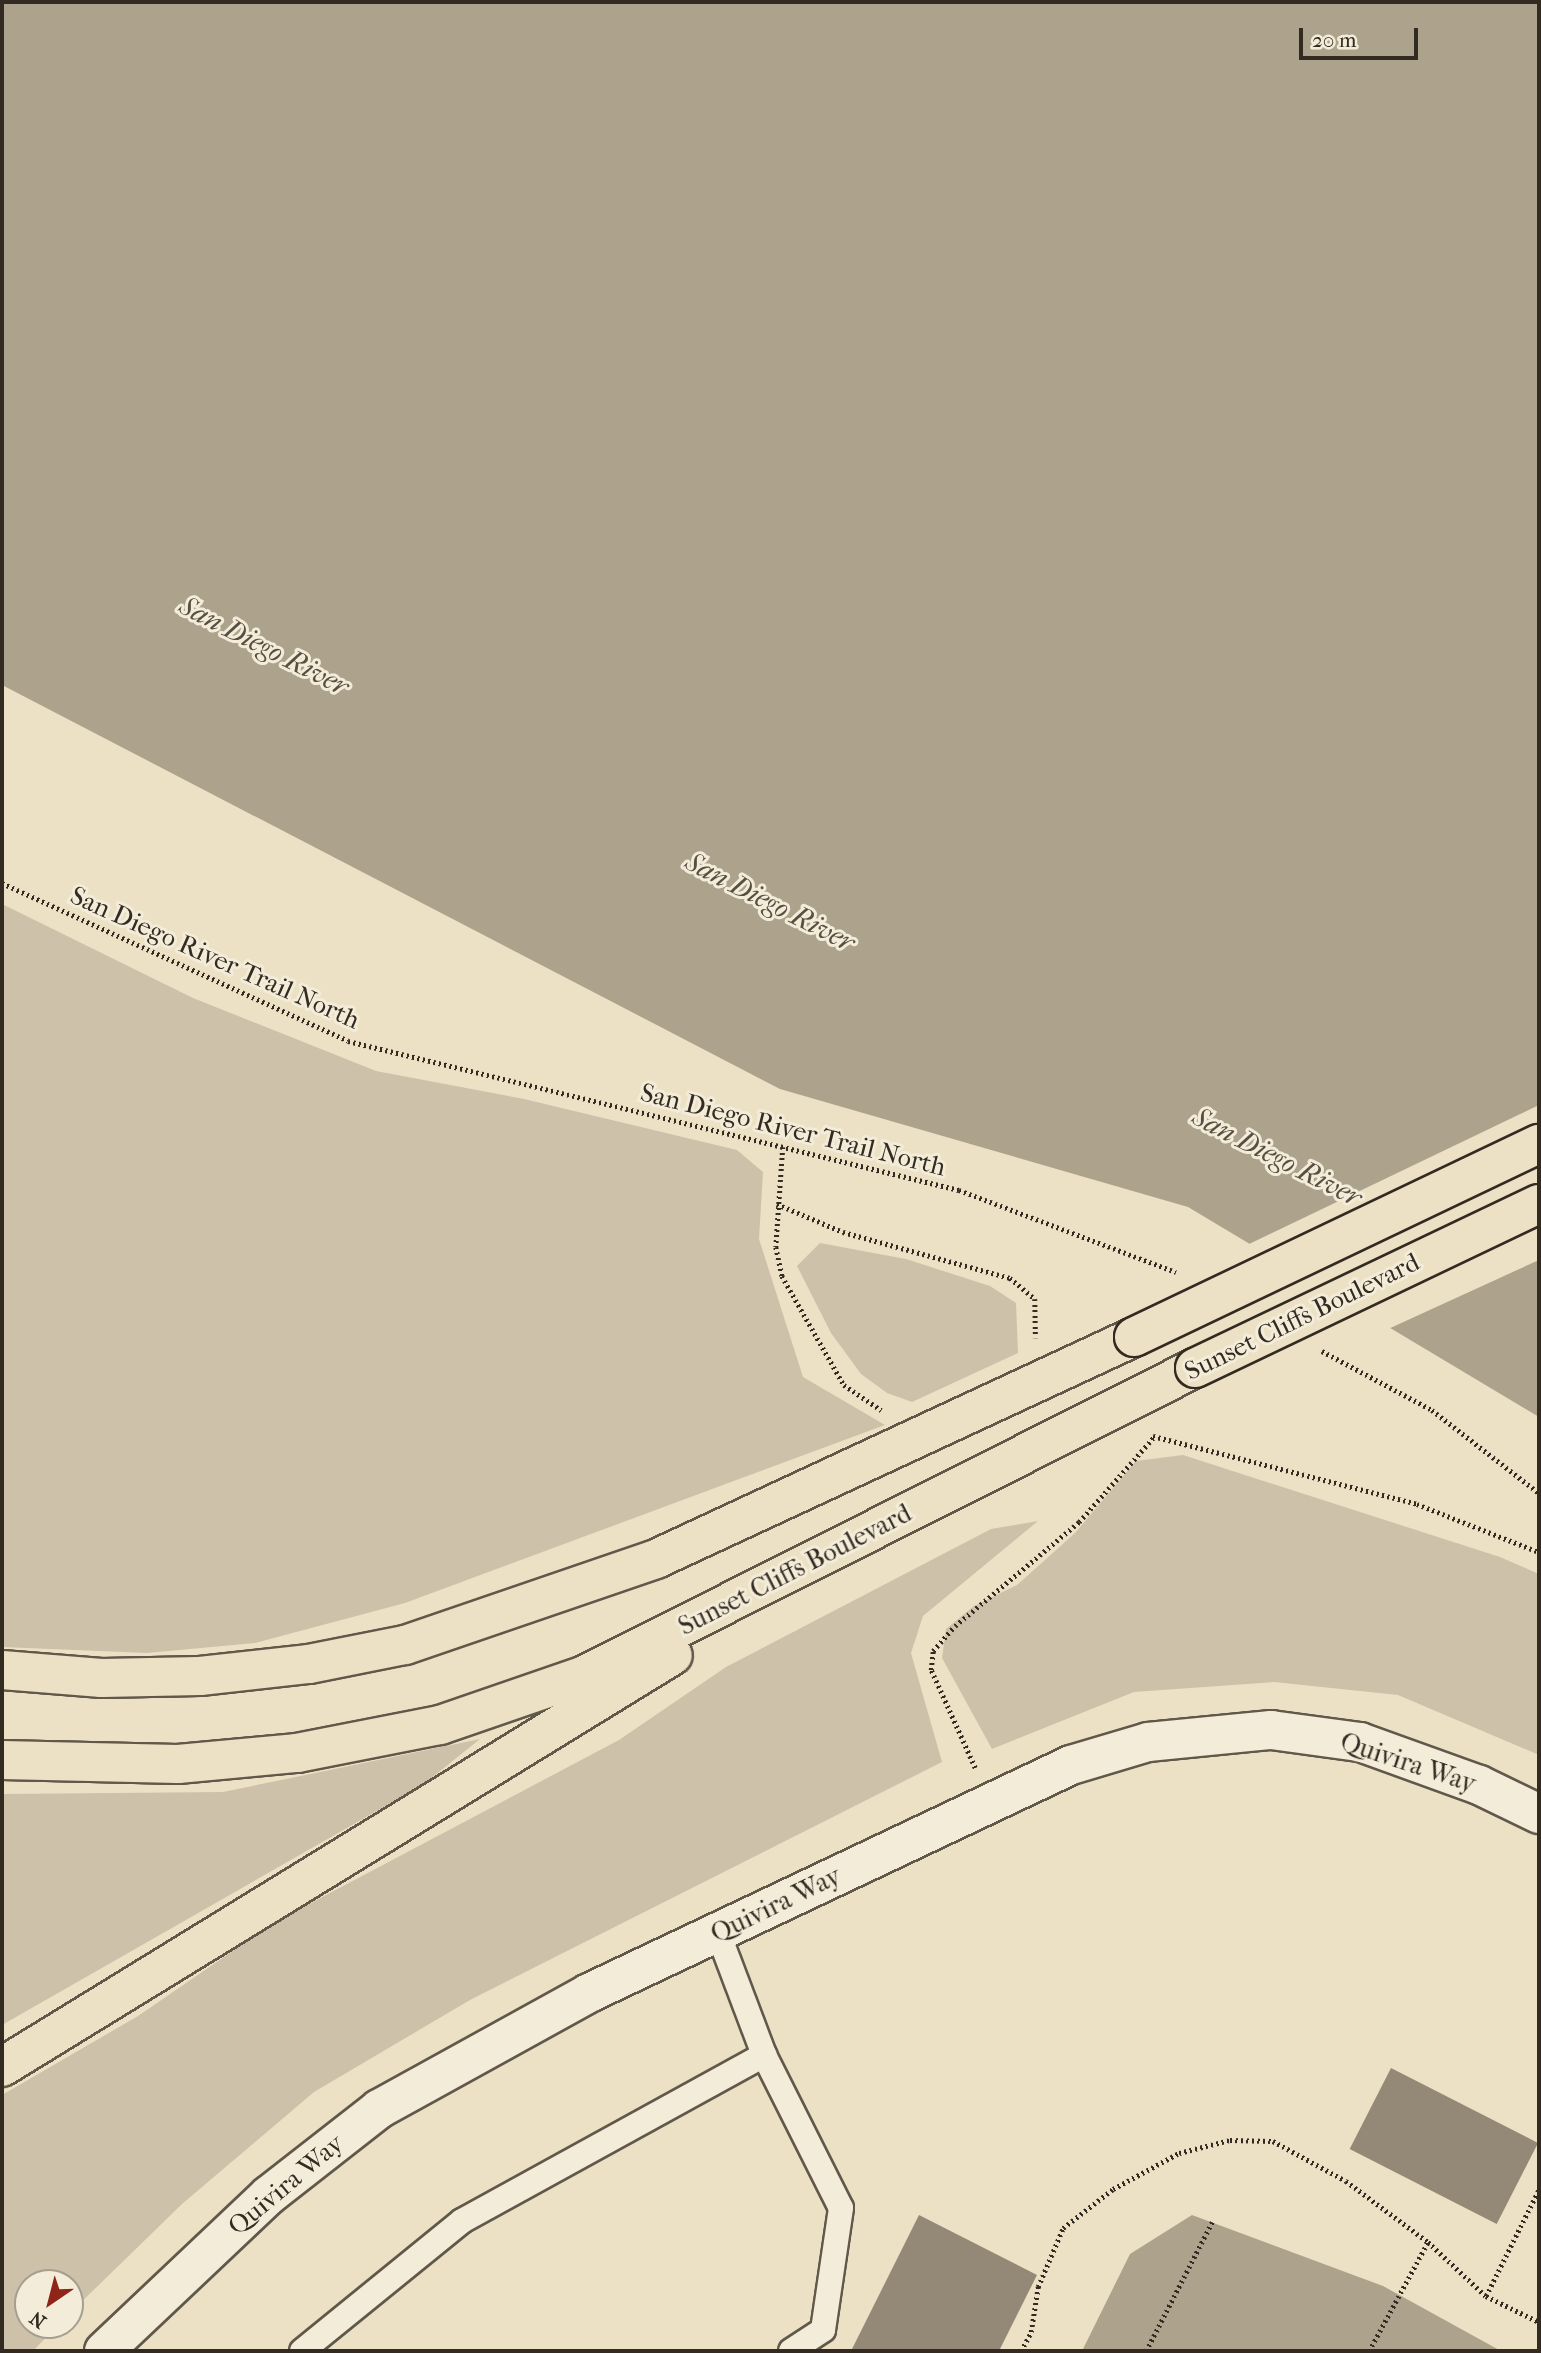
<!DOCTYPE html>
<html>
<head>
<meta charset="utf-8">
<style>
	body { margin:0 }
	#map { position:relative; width:1541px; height:2353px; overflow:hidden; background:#ece1c5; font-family:"IM FELL French Canon",serif }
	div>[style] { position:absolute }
	.green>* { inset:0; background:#cdc2a9 }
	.water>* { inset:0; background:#ada38d }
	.pier>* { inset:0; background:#ece1c5 }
	.building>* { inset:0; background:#938976; transform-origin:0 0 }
	.path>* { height:4.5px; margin-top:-2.25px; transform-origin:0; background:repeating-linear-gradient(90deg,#332a21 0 2px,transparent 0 5.5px) }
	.roads { filter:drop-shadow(2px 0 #61584a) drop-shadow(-2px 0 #61584a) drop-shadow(0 2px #61584a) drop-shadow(0 -2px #61584a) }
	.service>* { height:24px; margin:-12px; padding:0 12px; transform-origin:12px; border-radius:12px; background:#f3ecd9 }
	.tertiary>* { height:38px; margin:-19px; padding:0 19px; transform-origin:19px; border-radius:19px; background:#f3ecd9 }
	.primary>* { height:38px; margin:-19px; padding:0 19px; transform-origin:19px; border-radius:19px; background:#ece1c5 }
	.bridges { filter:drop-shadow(2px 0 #332a21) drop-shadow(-2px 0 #332a21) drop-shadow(0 2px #332a21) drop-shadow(0 -2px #332a21) }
	.primary-bridge>* { height:38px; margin:-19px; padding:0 19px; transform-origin:19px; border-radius:19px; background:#ece1c5 }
	span { translate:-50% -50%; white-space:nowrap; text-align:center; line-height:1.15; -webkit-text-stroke:6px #f3ecd9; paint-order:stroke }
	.street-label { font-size:26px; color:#332a21 }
	.water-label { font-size:28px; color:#584e41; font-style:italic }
	.frame { position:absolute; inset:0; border:4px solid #332a21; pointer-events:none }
	.north { position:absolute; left:14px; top:2269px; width:70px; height:70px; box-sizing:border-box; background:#f3ecd9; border:2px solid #a69e8f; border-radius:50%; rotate:215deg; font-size:19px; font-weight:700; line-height:28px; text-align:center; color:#332a21 }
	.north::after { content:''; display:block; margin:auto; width:24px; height:32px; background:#8f2418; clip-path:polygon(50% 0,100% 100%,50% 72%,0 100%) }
	.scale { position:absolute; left:1299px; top:28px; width:119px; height:32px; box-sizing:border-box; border:4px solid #332a21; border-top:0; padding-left:9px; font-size:21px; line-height:24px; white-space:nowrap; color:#332a21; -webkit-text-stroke:5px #f3ecd9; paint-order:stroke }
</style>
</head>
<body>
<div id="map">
	<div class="green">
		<i style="clip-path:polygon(2px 904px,193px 998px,376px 1071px,524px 1099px,737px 1150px,763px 1172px,759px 1239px,803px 1377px,885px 1425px,405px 1603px,255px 1643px,147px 1653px,2px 1647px)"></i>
		<i style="clip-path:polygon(820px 1243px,906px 1259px,990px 1286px,1016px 1303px,1018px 1353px,912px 1402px,887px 1393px,861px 1374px,831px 1333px,797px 1266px)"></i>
		<i style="clip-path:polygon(1183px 1455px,1500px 1557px,1539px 1574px,1539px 1755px,1398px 1695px,1274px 1682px,1134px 1692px,992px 1749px,942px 1658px,946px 1629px,974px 1606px,1017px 1585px,1075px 1533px,1136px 1461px)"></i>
		<i style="clip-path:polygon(1038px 1521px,923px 1616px,911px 1653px,942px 1762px,470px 2000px,314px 2092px,182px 2204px,70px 2313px,70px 2283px,28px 2283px,28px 2325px,58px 2325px,33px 2351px,2px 2351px,2px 2095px,138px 2016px,275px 1922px,619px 1740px,726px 1667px,991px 1529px)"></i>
		<i style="clip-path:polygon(480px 1739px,424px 1784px,2px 2025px,2px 1794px,223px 1792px)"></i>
	</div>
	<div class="water">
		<i style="clip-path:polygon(2px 2px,1539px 2px,1539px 1417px,1188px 1207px,780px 1089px,2px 685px)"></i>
		<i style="clip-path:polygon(1192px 2215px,1383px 2286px,1501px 2351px,1082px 2351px,1130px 2254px)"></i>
	</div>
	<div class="pier">
		<i style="clip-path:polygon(1539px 1105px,1539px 1260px,1386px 1330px,1245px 1246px)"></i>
	</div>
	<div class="building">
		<i style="left:1391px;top:2068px;width:165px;height:91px;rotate:27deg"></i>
		<i style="clip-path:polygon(919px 2215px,1037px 2275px,999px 2351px,851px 2351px)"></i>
	</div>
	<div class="path">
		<i style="left:2px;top:883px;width:380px;rotate:24.5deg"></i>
		<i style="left:348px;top:1041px;width:629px;rotate:13.7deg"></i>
		<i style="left:959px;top:1190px;width:232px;rotate:20.7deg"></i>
		<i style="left:783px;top:1147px;width:100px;rotate:94deg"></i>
		<i style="left:776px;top:1247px;width:30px;rotate:78deg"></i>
		<i style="left:782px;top:1276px;width:125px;rotate:60.4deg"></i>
		<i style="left:844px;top:1385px;width:45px;rotate:34deg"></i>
		<i style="left:777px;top:1204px;width:72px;rotate:23deg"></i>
		<i style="left:843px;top:1232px;width:173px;rotate:15.4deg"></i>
		<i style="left:1010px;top:1278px;width:33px;rotate:40deg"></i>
		<i style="left:1035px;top:1299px;width:39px;rotate:89deg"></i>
		<i style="left:1322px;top:1351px;width:125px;rotate:28.2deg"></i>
		<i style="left:1432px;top:1410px;width:135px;rotate:37.8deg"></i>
		<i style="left:1153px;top:1436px;width:273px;rotate:14.4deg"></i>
		<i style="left:1417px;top:1504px;width:131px;rotate:21.5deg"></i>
		<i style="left:975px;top:1768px;width:107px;rotate:-114.2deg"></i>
		<i style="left:931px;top:1670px;width:19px;rotate:-84deg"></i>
		<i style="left:933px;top:1651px;width:33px;rotate:-49deg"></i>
		<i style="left:955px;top:1626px;width:162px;rotate:-40deg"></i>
		<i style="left:1079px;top:1522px;width:113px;rotate:-48.6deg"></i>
		<i style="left:1486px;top:2296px;width:119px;rotate:-63.6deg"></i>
		<i style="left:1021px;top:2351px;width:21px;rotate:-62deg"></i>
		<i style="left:1031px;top:2332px;width:46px;rotate:-81.2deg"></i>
		<i style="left:1038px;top:2287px;width:64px;rotate:-67deg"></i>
		<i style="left:1063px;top:2228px;width:63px;rotate:-38deg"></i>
		<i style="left:1113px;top:2189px;width:75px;rotate:-28.6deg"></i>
		<i style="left:1179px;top:2153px;width:53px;rotate:-14.3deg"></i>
		<i style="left:1230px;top:2140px;width:43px;rotate:1.3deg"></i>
		<i style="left:1273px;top:2141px;width:83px;rotate:28.7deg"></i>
		<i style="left:1346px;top:2181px;width:102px;rotate:36.6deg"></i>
		<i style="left:1428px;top:2242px;width:79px;rotate:43deg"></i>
		<i style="left:1486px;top:2296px;width:59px;rotate:26.1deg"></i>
		<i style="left:1146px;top:2351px;width:145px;rotate:-62.9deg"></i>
		<i style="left:1369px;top:2351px;width:124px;rotate:-61.6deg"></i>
	</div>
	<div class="roads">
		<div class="service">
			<i style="left:718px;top:1933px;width:130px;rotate:69.3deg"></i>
			<i style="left:764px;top:2055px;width:171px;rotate:63.3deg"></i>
			<i style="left:841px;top:2208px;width:123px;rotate:98.4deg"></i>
			<i style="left:823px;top:2330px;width:38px;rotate:147deg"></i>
			<i style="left:302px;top:2351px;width:206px;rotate:-39.1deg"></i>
			<i style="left:462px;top:2221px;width:345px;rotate:-28.8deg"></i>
		</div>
		<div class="tertiary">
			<i style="left:104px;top:2351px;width:227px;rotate:-43.4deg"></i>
			<i style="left:269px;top:2195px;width:140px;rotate:-38deg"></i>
			<i style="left:379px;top:2109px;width:240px;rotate:-28.9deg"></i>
			<i style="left:589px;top:1993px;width:533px;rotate:-25.32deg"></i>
			<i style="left:1071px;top:1765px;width:80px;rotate:-16.6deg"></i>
			<i style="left:1148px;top:1742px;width:124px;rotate:-5.6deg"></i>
			<i style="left:1271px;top:1730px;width:90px;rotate:7.7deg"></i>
			<i style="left:1360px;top:1742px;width:127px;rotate:19.9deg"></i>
			<i style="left:1479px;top:1785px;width:67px;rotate:25.8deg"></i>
		</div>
		<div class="primary">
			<i style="left:2px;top:1670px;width:100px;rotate:4.6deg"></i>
			<i style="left:102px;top:1678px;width:98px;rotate:-1.2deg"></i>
			<i style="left:200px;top:1676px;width:110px;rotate:-6.3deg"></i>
			<i style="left:309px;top:1664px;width:98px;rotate:-11.2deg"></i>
			<i style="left:405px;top:1645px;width:265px;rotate:-18.9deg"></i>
			<i style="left:656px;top:1559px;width:527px;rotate:-24.91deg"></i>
			<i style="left:2px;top:1760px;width:176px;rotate:1.3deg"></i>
			<i style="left:178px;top:1764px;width:120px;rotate:-5.3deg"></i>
			<i style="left:297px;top:1753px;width:146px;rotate:-11.1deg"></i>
			<i style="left:440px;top:1725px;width:153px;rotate:-19deg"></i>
			<i style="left:585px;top:1675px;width:683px;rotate:-26.72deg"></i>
			<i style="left:2px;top:2067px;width:787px;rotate:-31.55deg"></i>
		</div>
	</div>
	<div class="bridges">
		<div class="primary-bridge">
			<i style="left:1134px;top:1337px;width:449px;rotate:-25.5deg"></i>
			<i style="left:1195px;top:1368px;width:381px;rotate:-25.5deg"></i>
		</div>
	</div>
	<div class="street-label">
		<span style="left:215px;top:958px;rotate:24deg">San Diego River Trail North</span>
		<span style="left:793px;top:1130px;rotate:14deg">San Diego River Trail North</span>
		<span style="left:1302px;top:1317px;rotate:-26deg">Sunset Cliffs Boulevard</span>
		<span style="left:795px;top:1570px;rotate:-27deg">Sunset Cliffs Boulevard</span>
		<span style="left:1408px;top:1763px;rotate:18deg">Quivira Way</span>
		<span style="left:776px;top:1905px;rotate:-26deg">Quivira Way</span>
		<span style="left:286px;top:2185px;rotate:-40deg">Quivira Way</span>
	</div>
	<div class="water-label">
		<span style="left:264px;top:646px;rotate:27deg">San Diego River</span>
		<span style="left:770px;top:902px;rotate:27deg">San Diego River</span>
		<span style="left:1277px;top:1157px;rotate:27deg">San Diego River</span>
	</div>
	<div class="frame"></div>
	<div class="north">N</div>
	<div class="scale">20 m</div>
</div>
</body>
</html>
